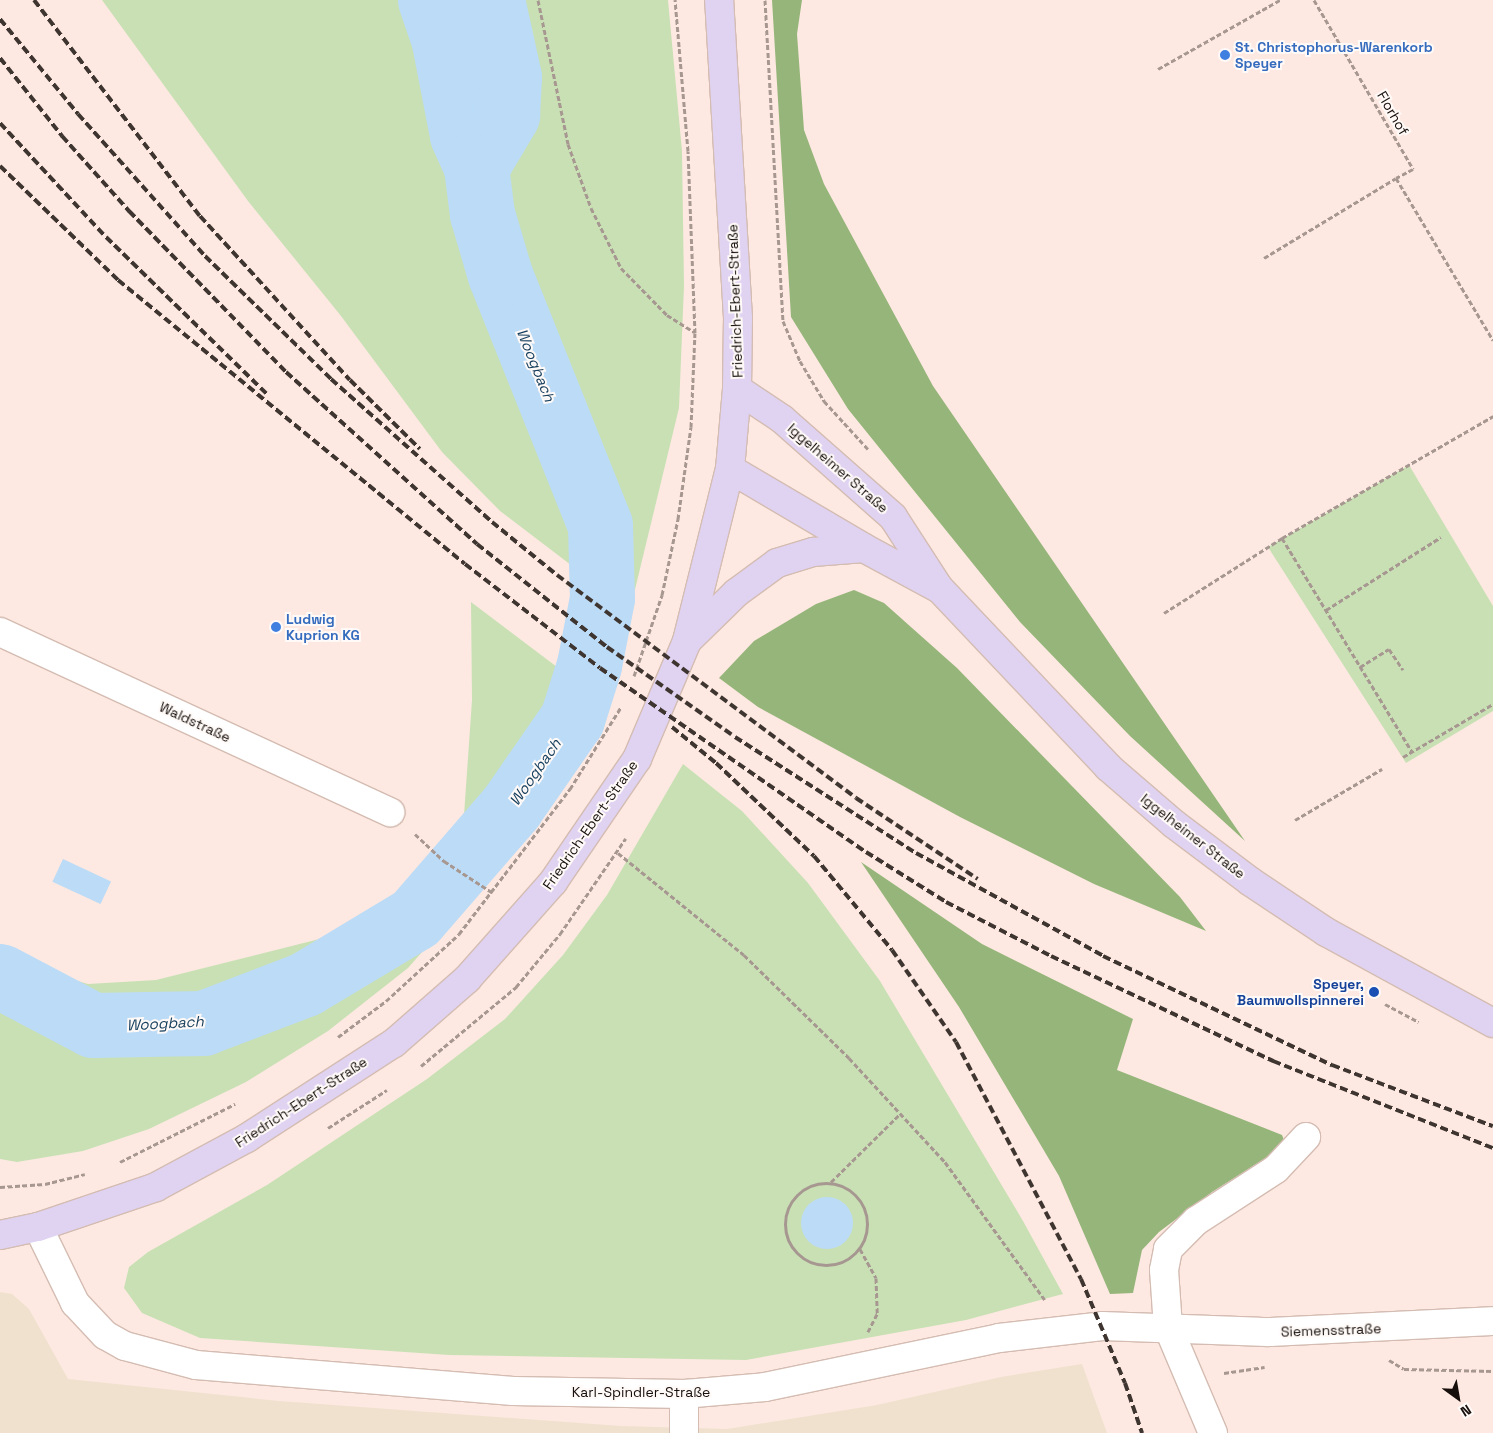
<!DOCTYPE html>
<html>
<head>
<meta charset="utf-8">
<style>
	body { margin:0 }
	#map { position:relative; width:1493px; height:1433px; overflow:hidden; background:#fde9e1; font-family:"Space Grotesk",sans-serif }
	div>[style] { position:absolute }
	.commercial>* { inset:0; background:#f0e1cf }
	.green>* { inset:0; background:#c9e0b5 }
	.forest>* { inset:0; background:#96b57a }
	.water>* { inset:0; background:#bbdbf7; transform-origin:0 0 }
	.round { border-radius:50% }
	.river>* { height:65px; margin:-32.5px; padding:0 32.5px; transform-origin:32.5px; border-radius:32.5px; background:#bbdbf7 }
	.path>* { height:3px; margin-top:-1.5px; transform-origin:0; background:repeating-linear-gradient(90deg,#a79791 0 5px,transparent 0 7.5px) }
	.path>.ring { margin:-1.5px; padding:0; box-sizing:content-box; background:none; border:3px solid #a79791; border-radius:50% }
	.roads { filter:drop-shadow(1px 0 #d4bcb2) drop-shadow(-1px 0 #d4bcb2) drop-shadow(0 1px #d4bcb2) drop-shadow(0 -1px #d4bcb2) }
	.minor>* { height:28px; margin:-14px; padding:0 14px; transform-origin:14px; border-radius:14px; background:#fff }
	.secondary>* { height:28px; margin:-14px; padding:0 14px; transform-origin:14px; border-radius:14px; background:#e0d3f2 }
	.rail>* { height:4px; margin-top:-2px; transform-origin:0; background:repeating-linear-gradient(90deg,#3f3530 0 8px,transparent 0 12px) }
	.dots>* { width:14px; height:14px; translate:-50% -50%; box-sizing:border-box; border:2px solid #fffaf8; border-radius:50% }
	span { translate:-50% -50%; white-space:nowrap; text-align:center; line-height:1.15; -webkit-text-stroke:4px #fffaf8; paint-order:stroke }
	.shop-label { font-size:14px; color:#366cbe; font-weight:700 }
	.left { translate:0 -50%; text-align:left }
	.street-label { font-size:14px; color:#170f0b }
	.transit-label { font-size:14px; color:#164399; font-weight:700 }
	.right { translate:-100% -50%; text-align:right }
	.water-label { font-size:15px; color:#18405f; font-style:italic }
	.north { position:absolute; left:1433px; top:1373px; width:50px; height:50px; -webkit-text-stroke:4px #fffaf8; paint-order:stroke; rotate:148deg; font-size:14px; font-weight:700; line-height:20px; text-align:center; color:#170f0b }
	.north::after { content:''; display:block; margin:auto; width:18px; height:22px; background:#170f0b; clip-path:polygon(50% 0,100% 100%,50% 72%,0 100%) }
</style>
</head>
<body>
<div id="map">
	<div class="commercial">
		<i style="clip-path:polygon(0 1292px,12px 1294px,29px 1309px,68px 1379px,279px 1401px,621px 1426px,727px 1429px,877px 1405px,1001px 1377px,1082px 1364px,1107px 1433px,0 1433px)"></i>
	</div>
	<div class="green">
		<i style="clip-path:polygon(102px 0,668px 0,682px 151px,684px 286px,679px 408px,630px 610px,500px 511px,442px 452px,341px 316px,248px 201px)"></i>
		<i style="clip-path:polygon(1409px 465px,1493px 606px,1493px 711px,1406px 763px,1268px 547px)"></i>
		<i style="clip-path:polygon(471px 602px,606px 704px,527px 826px,469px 899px,408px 968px,328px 1031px,246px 1082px,149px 1129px,83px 1151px,17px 1162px,0 1159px,0 948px,33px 968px,88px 984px,156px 980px,367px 927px,421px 891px,460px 835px,464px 815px,472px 700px)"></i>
		<i style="clip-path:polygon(683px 764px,742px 811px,808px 883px,880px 981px,1023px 1221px,1063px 1294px,966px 1320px,746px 1360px,449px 1355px,200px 1338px,142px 1313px,124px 1288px,129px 1267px,148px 1252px,267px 1185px,427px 1079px,505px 1019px,563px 955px,607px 895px)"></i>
	</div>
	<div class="forest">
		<i style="clip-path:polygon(772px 0,802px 0,797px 34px,804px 130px,824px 184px,933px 386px,1245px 841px,1130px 736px,1020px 622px,848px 409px,791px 317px)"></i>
		<i style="clip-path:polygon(854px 590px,884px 603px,957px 668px,1180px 897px,1206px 931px,1094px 884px,960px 817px,758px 707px,719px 678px,754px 641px,816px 604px)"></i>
		<i style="clip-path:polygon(861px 862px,982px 944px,1133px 1019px,1117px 1070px,1282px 1135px,1286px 1145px,1212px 1192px,1159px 1232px,1142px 1250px,1133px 1293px,1110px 1294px,1059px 1176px,959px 1007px)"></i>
	</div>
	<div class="water">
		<i style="left:63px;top:859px;width:53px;height:25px;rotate:25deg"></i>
		<i class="round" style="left:801px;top:1197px;width:52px;height:52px"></i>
	</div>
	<div class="river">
		<i style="left:430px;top:0;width:39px;rotate:71deg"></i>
		<i style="left:443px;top:37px;width:100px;rotate:79deg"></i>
		<i style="left:462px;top:135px;width:35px;rotate:66deg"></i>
		<i style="left:0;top:976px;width:105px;rotate:27.8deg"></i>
		<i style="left:93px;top:1025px;width:110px;rotate:-1deg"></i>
		<i style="left:203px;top:1023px;width:109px;rotate:-20.9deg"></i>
		<i style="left:305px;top:984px;width:128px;rotate:-31deg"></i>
		<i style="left:415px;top:918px;width:147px;rotate:-49.1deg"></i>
		<i style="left:511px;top:807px;width:107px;rotate:-55.3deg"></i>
		<i style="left:572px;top:719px;width:57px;rotate:-72.5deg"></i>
		<i style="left:589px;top:665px;width:68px;rotate:-79deg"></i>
		<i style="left:602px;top:598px;width:73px;rotate:-91.6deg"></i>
		<i style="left:600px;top:525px;width:269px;rotate:-111.8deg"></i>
		<i style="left:500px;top:275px;width:64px;rotate:-106.4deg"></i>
		<i style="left:482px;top:214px;width:47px;rotate:-97.3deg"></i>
		<i style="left:476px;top:167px;width:61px;rotate:-59.2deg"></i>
		<i style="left:507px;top:115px;width:38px;rotate:-87deg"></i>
		<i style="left:509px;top:77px;width:79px;rotate:-102.4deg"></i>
	</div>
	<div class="path">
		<i style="left:538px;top:0;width:147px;rotate:78.2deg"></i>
		<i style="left:568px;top:144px;width:68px;rotate:70.2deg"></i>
		<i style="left:591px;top:208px;width:67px;rotate:63.4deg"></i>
		<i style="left:621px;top:268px;width:66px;rotate:45.6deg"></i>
		<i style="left:667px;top:315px;width:32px;rotate:32deg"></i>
		<i style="left:765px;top:0;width:322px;rotate:86.8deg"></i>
		<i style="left:783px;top:321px;width:43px;rotate:67deg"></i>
		<i style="left:800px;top:361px;width:47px;rotate:59deg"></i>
		<i style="left:824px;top:401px;width:65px;rotate:47.5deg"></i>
		<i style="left:1314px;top:0;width:196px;rotate:59.6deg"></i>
		<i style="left:1413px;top:169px;width:19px;rotate:152deg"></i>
		<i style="left:1396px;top:178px;width:189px;rotate:59.1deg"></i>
		<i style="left:1158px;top:69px;width:140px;rotate:-29.5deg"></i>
		<i style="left:1264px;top:258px;width:154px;rotate:-31.2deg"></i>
		<i style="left:1282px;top:538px;width:250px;rotate:58.7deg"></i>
		<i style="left:1326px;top:610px;width:136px;rotate:-32.4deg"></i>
		<i style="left:1164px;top:613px;width:140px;rotate:-32.4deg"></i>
		<i style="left:1282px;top:538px;width:244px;rotate:-30deg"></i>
		<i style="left:1360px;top:667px;width:34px;rotate:-32deg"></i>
		<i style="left:1389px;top:649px;width:25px;rotate:56deg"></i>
		<i style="left:634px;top:676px;width:86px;rotate:-70.9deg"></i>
		<i style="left:662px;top:595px;width:78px;rotate:-78.1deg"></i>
		<i style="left:678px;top:519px;width:93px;rotate:-82deg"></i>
		<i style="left:691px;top:427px;width:94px;rotate:-87.6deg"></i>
		<i style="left:695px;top:333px;width:182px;rotate:-92.2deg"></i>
		<i style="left:688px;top:151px;width:152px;rotate:-94.9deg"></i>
		<i style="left:1403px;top:757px;width:104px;rotate:-30.5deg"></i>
		<i style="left:1295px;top:820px;width:101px;rotate:-30.4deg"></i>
		<i style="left:415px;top:834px;width:40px;rotate:43deg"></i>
		<i style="left:444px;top:861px;width:59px;rotate:33.1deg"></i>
		<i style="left:618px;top:853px;width:162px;rotate:39deg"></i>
		<i style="left:744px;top:955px;width:147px;rotate:44.4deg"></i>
		<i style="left:849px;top:1058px;width:142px;rotate:47.3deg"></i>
		<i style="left:945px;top:1162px;width:170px;rotate:54.1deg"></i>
		<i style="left:1385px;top:1004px;width:38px;rotate:28deg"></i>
		<i style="left:338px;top:1037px;width:60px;rotate:-36.9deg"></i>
		<i style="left:386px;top:1001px;width:99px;rotate:-42.5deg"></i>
		<i style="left:459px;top:934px;width:183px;rotate:-52.6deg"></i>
		<i style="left:570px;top:789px;width:97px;rotate:-58.1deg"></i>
		<i style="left:421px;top:1066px;width:124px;rotate:-39.7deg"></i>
		<i style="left:516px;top:987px;width:69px;rotate:-50.3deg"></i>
		<i style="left:560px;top:934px;width:116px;rotate:-55.5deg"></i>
		<i style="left:328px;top:1128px;width:70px;rotate:-32.8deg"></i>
		<i style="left:120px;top:1162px;width:129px;rotate:-26.8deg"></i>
		<i style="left:831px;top:1182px;width:95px;rotate:-44.6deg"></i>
		<i class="ring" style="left:785px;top:1183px;width:79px;height:79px"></i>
		<i style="left:0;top:1187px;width:45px;rotate:-3.8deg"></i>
		<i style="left:45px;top:1184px;width:41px;rotate:-14deg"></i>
		<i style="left:860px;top:1249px;width:33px;rotate:61deg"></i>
		<i style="left:876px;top:1278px;width:36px;rotate:88deg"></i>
		<i style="left:877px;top:1314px;width:20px;rotate:117deg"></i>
		<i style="left:1389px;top:1360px;width:17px;rotate:31deg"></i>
		<i style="left:1404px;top:1369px;width:89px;rotate:1.3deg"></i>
		<i style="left:1224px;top:1373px;width:41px;rotate:-8.3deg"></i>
	</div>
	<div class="roads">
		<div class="minor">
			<i style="left:0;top:632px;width:430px;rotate:24.8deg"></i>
			<i style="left:38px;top:1227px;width:85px;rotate:64deg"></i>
			<i style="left:75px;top:1303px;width:44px;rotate:46.8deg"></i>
			<i style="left:105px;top:1335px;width:23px;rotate:29deg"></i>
			<i style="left:125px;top:1346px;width:73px;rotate:15deg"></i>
			<i style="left:196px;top:1365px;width:318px;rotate:4.7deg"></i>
			<i style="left:513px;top:1391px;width:171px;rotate:1deg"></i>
			<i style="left:684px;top:1394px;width:81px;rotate:-4.9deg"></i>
			<i style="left:765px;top:1387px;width:239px;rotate:-11.8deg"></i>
			<i style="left:999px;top:1338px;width:104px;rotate:-6.6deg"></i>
			<i style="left:1102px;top:1326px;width:167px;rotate:2.1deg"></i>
			<i style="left:1269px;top:1332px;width:224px;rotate:-2.8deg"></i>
			<i style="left:684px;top:1394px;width:39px;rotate:90deg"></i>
			<i style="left:1213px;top:1433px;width:115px;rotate:-113deg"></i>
			<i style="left:1168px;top:1327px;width:57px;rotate:-94deg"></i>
			<i style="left:1164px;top:1270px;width:21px;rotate:-79deg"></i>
			<i style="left:1168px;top:1249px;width:40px;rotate:-45deg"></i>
			<i style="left:1196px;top:1221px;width:95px;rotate:-33deg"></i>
			<i style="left:1276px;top:1169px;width:44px;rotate:-46.8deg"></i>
		</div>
		<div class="secondary">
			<i style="left:737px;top:389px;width:54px;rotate:33.7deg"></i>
			<i style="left:782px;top:419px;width:148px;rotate:41.4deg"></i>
			<i style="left:893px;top:517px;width:85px;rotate:57.1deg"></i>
			<i style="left:939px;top:588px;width:246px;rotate:46.6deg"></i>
			<i style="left:1108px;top:767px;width:87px;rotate:40.8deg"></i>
			<i style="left:1174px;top:824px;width:96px;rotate:37deg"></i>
			<i style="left:1251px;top:882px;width:90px;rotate:33.7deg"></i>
			<i style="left:1326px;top:932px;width:190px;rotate:28.6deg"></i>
			<i style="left:730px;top:469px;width:156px;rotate:30.5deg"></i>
			<i style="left:864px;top:548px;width:84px;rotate:28.4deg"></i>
			<i style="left:687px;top:641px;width:69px;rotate:-44.4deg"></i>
			<i style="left:736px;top:593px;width:51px;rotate:-36.2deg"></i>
			<i style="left:777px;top:563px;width:38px;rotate:-17deg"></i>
			<i style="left:813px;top:552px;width:51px;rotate:-4.5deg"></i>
			<i style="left:0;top:1235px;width:39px;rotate:-12deg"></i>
			<i style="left:38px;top:1227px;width:125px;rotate:-18.7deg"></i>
			<i style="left:156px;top:1187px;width:103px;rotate:-28.3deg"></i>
			<i style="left:247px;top:1138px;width:175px;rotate:-32.9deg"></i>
			<i style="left:394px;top:1043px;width:97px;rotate:-41.2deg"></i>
			<i style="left:467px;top:979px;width:130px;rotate:-48.4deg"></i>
			<i style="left:553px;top:882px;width:149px;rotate:-55.7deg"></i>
			<i style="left:637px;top:759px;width:128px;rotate:-67deg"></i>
			<i style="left:687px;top:641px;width:177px;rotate:-76deg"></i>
			<i style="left:730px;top:469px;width:80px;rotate:-85deg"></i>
			<i style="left:737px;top:389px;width:71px;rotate:-89.2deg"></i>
			<i style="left:738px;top:318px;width:319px;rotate:-93.4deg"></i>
		</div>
	</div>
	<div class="rail">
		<i style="left:34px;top:0;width:272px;rotate:52.5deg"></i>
		<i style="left:200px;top:216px;width:222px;rotate:47.6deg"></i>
		<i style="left:350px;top:380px;width:98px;rotate:44.6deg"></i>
		<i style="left:0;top:19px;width:123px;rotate:50.6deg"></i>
		<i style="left:78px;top:114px;width:191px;rotate:48.2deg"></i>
		<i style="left:205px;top:256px;width:176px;rotate:44.3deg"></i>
		<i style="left:331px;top:379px;width:215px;rotate:41.6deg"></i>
		<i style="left:492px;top:522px;width:84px;rotate:39.2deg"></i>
		<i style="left:557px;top:575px;width:373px;rotate:36.7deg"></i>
		<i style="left:856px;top:798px;width:146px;rotate:33.6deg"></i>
		<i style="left:0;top:58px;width:100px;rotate:51.5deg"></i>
		<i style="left:62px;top:136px;width:101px;rotate:48.2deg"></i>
		<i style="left:129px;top:211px;width:225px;rotate:45.7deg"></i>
		<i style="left:286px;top:372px;width:257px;rotate:42deg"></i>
		<i style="left:477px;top:544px;width:166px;rotate:38.4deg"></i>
		<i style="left:607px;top:647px;width:156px;rotate:35.1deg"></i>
		<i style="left:735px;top:737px;width:215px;rotate:32.7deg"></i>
		<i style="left:916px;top:853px;width:213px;rotate:28.8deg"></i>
		<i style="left:1103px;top:956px;width:254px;rotate:25.5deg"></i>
		<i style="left:1332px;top:1065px;width:172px;rotate:20.8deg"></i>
		<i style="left:0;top:123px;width:156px;rotate:47.1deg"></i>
		<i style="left:106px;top:237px;width:225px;rotate:44.3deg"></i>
		<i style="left:0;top:166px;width:164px;rotate:44deg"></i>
		<i style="left:118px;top:280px;width:448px;rotate:39.3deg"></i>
		<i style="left:465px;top:564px;width:170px;rotate:37.6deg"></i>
		<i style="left:600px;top:668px;width:323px;rotate:34.7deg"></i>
		<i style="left:866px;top:852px;width:94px;rotate:32deg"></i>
		<i style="left:946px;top:902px;width:118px;rotate:27.2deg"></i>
		<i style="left:1051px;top:956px;width:246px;rotate:25.3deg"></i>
		<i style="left:1273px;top:1061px;width:237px;rotate:21.6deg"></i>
		<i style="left:672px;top:727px;width:57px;rotate:39.3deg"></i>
		<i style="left:716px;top:763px;width:135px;rotate:43.5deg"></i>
		<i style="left:814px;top:856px;width:122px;rotate:50.3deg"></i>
		<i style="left:892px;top:950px;width:112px;rotate:55.2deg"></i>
		<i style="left:956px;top:1042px;width:268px;rotate:62.2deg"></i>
		<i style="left:1081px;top:1279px;width:113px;rotate:67.1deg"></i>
		<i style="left:1125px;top:1383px;width:53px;rotate:71.2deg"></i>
	</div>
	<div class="dots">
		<i style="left:1225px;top:55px;background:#3f7fe0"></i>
		<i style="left:276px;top:627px;background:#3f7fe0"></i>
		<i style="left:1374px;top:992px;background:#1a4fb4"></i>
	</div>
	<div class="shop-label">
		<span class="left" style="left:1235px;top:55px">St. Christophorus-Warenkorb<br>Speyer</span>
		<span class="left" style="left:286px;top:627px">Ludwig<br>Kuprion KG</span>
	</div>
	<div class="street-label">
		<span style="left:1393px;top:113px;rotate:60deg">Florhof</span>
		<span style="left:735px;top:301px;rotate:-92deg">Friedrich-Ebert-Straße</span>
		<span style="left:838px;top:468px;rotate:41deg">Iggelheimer Straße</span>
		<span style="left:195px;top:722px;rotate:25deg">Waldstraße</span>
		<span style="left:590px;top:825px;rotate:-55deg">Friedrich-Ebert-Straße</span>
		<span style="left:1193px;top:836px;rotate:38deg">Iggelheimer Straße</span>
		<span style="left:301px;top:1102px;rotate:-33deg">Friedrich-Ebert-Straße</span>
		<span style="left:1331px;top:1330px;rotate:-2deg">Siemensstraße</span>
		<span style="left:641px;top:1392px">Karl-Spindler-Straße</span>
	</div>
	<div class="transit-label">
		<span class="right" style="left:1364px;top:992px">Speyer,<br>Baumwollspinnerei</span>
	</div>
	<div class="water-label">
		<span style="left:536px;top:365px;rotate:68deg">Woogbach</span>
		<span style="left:535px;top:772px;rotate:-55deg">Woogbach</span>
		<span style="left:165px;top:1023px;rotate:-3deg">Woogbach</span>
	</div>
	<div class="north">N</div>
</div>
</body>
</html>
